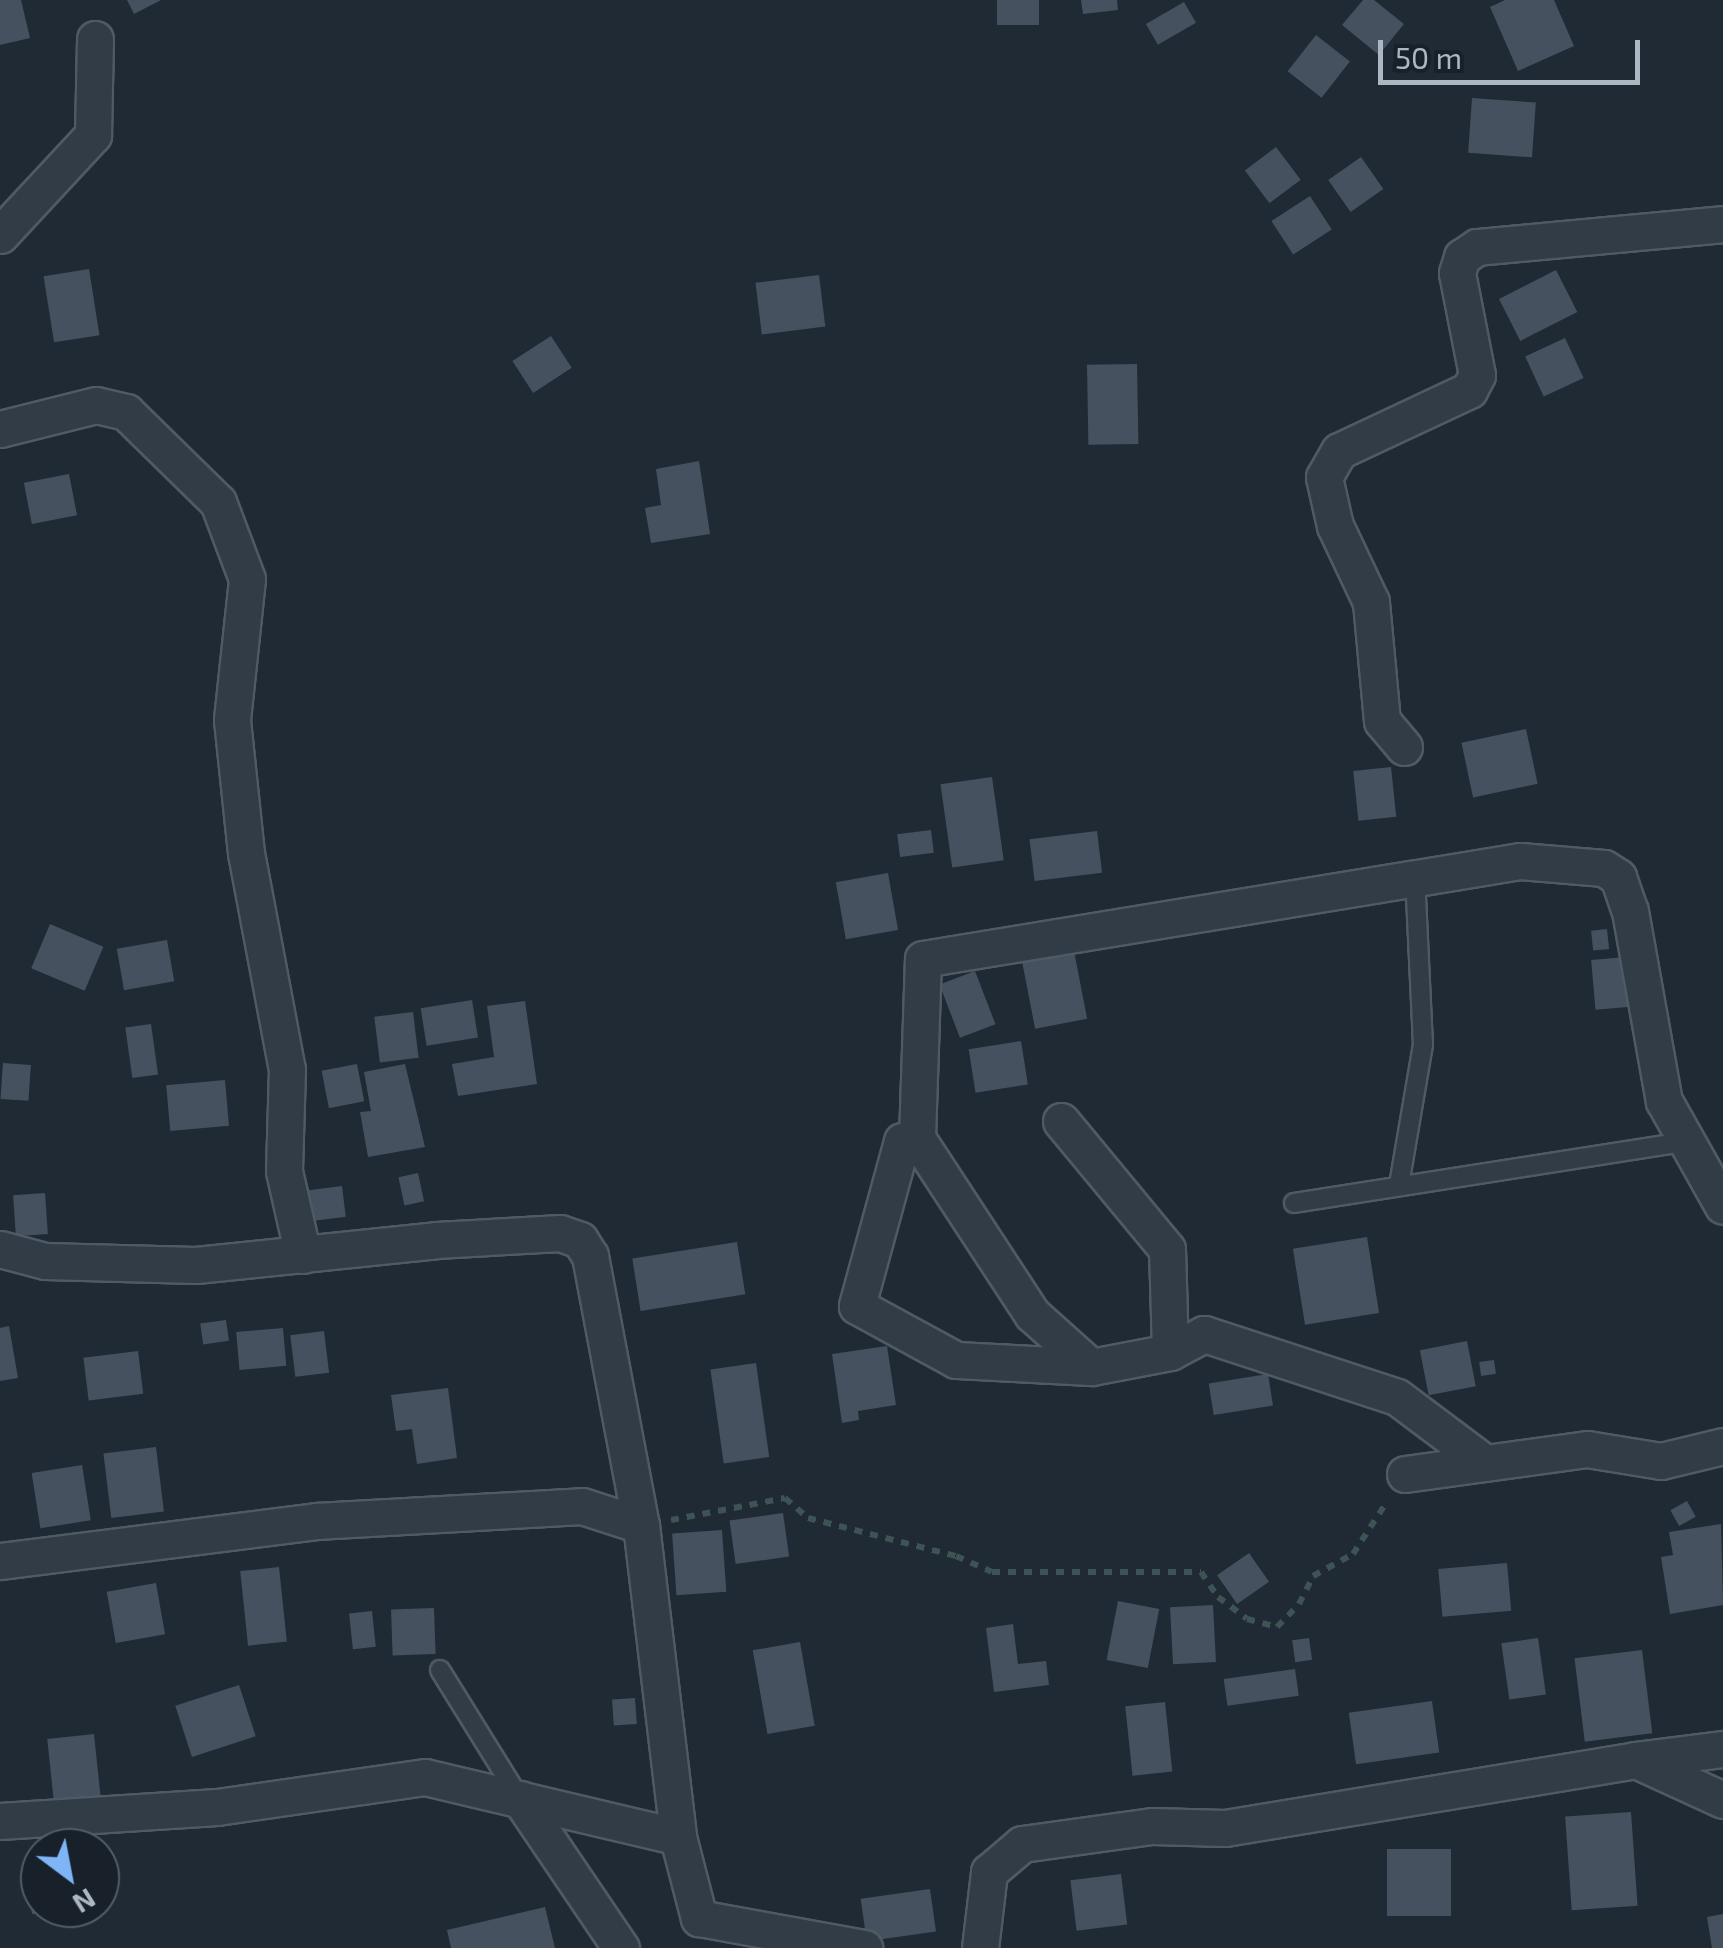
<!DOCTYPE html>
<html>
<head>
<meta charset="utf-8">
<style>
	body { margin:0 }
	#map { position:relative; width:1723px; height:1948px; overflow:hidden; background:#1f2a35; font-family:"Exo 2",sans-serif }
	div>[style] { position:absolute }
	.building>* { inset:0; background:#45515f; transform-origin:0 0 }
	.path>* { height:6px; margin-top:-3px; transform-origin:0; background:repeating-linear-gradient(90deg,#3e5354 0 8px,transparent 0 16px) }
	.roads { filter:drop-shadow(2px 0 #505a64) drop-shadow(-2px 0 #505a64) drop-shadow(0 2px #505a64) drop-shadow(0 -2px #505a64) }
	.service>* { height:18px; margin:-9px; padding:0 9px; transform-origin:9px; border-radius:9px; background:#323c46 }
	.minor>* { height:35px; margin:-17.5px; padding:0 17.5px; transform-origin:17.5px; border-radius:17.5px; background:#323c46 }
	span { translate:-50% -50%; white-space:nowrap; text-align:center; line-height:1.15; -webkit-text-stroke:8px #18212a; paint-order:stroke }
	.north { position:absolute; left:20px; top:1828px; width:100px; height:100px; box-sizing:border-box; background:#18212a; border:2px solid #535d67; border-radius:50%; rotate:148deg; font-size:28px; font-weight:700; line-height:40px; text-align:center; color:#acb7c3 }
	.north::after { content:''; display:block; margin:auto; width:35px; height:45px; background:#7db5f7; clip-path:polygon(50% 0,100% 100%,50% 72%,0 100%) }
	.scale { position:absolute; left:1378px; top:40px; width:262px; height:45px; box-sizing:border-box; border:5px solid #acb7c3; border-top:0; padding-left:12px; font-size:30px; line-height:35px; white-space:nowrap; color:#acb7c3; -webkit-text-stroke:8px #18212a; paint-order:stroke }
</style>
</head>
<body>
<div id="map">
	<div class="building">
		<i style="clip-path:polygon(0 0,21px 0,30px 38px,0 45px)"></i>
		<i style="clip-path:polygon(127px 0,161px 0,134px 14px)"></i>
		<i style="left:997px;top:0;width:42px;height:25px"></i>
		<i style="clip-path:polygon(1081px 0,1117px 0,1118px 10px,1083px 14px)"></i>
		<i style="clip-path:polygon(1363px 0,1374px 0,1404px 24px,1379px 55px,1342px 25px)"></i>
		<i style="clip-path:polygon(1505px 0,1554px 0,1574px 46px,1518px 71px,1490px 7px)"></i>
		<i style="left:1184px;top:2px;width:24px;height:44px;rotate:60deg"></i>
		<i style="left:1316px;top:35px;width:43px;height:46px;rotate:38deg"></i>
		<i style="left:1472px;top:98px;width:64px;height:55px;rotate:4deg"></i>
		<i style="left:1276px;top:147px;width:41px;height:39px;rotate:53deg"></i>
		<i style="left:1361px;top:157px;width:39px;height:40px;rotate:55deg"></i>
		<i style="left:1310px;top:196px;width:40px;height:46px;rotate:57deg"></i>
		<i style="left:89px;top:269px;width:67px;height:46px;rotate:81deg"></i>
		<i style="left:1556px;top:270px;width:47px;height:64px;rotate:63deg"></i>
		<i style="left:819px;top:275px;width:52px;height:64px;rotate:83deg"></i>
		<i style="left:551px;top:336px;width:38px;height:46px;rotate:57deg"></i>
		<i style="left:1565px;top:338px;width:44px;height:44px;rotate:65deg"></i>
		<i style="left:1137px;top:364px;width:80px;height:50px;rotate:89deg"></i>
		<i style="clip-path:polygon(699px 461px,710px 534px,651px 543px,645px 508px,661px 505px,656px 469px)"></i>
		<i style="left:69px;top:474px;width:42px;height:46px;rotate:79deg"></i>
		<i style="left:1526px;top:729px;width:56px;height:66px;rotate:78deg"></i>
		<i style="left:1391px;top:767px;width:50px;height:38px;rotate:84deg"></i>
		<i style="left:992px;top:777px;width:84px;height:52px;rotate:82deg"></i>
		<i style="left:931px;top:830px;width:23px;height:34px;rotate:83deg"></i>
		<i style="left:1097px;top:831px;width:42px;height:68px;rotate:83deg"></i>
		<i style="left:888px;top:873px;width:58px;height:53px;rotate:80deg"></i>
		<i style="left:50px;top:924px;width:58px;height:48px;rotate:23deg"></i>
		<i style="left:1607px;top:929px;width:20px;height:16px;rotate:84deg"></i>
		<i style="left:167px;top:940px;width:42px;height:51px;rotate:80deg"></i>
		<i style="left:1074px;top:951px;width:69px;height:53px;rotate:79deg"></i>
		<i style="left:1626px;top:957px;width:50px;height:35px;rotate:85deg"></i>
		<i style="left:975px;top:971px;width:57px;height:38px;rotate:69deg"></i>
		<i style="left:472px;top:1000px;width:38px;height:52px;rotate:81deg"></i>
		<i style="clip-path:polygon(525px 1001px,537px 1084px,458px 1096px,452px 1064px,494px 1057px,487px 1006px)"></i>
		<i style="left:413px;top:1012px;width:46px;height:39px;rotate:83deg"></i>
		<i style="left:151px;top:1024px;width:51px;height:26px;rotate:82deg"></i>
		<i style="left:1021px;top:1041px;width:44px;height:53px;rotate:81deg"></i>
		<i style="left:3px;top:1063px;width:28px;height:36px;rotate:4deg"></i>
		<i style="left:357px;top:1064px;width:38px;height:36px;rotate:79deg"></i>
		<i style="clip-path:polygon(405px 1064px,425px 1147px,368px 1157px,360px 1112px,371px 1111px,364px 1072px)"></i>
		<i style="left:225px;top:1080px;width:46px;height:59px;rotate:85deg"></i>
		<i style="left:418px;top:1173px;width:29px;height:20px;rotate:78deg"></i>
		<i style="left:342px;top:1186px;width:31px;height:38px;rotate:83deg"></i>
		<i style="left:45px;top:1193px;width:41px;height:32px;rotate:86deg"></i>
		<i style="left:1367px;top:1237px;width:77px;height:75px;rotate:81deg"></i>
		<i style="left:737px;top:1242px;width:53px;height:106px;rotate:81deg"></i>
		<i style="left:226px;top:1320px;width:21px;height:26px;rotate:82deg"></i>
		<i style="clip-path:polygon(9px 1326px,18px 1378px,0 1381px,0 1328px)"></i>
		<i style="left:283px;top:1328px;width:38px;height:47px;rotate:85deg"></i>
		<i style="left:324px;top:1331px;width:42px;height:34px;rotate:83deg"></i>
		<i style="left:1467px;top:1341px;width:46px;height:48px;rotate:79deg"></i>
		<i style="clip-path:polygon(887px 1346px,896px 1405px,858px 1411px,859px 1420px,842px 1423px,832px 1354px)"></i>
		<i style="left:138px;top:1351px;width:43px;height:55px;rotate:83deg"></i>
		<i style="left:1494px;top:1360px;width:14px;height:15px;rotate:82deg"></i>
		<i style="left:756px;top:1363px;width:95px;height:46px;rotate:82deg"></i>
		<i style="left:1268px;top:1374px;width:32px;height:60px;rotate:81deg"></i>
		<i style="clip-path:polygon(448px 1388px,457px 1458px,417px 1464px,412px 1429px,396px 1431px,391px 1395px)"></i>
		<i style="left:156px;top:1447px;width:65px;height:53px;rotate:83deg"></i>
		<i style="left:82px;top:1465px;width:56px;height:51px;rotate:81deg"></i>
		<i style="left:1687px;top:1501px;width:18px;height:19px;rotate:61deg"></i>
		<i style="left:783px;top:1513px;width:44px;height:54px;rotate:82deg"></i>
		<i style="clip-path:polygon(1721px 1524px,1723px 1605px,1670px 1614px,1661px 1557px,1673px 1555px,1669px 1532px)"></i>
		<i style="left:722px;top:1530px;width:62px;height:50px;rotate:86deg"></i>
		<i style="left:1249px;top:1553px;width:35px;height:39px;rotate:55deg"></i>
		<i style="left:1507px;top:1563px;width:48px;height:69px;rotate:85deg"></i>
		<i style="left:279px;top:1567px;width:75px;height:39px;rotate:84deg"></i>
		<i style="left:156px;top:1583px;width:52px;height:50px;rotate:80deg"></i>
		<i style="left:1118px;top:1601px;width:42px;height:60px;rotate:11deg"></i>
		<i style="left:1213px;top:1605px;width:57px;height:43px;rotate:87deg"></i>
		<i style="left:434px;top:1608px;width:46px;height:43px;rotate:88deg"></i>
		<i style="left:372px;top:1611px;width:36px;height:23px;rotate:84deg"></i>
		<i style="clip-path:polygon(1013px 1624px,1018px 1664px,1046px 1661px,1049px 1685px,994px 1692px,986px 1628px)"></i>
		<i style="left:1309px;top:1638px;width:22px;height:17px;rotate:82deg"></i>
		<i style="left:1538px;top:1638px;width:57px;height:37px;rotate:82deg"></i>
		<i style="left:800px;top:1642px;width:85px;height:48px;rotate:80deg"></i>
		<i style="left:1642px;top:1650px;width:84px;height:68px;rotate:83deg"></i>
		<i style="left:1295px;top:1669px;width:27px;height:72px;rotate:82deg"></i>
		<i style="left:239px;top:1685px;width:54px;height:67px;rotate:72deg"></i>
		<i style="left:635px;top:1698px;width:26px;height:23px;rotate:86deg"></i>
		<i style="left:1432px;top:1701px;width:52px;height:84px;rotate:82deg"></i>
		<i style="left:1165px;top:1702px;width:70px;height:40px;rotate:84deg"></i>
		<i style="left:94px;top:1734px;width:62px;height:47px;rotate:84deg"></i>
		<i style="left:1631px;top:1812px;width:94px;height:66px;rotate:86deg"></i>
		<i style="left:1451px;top:1849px;width:67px;height:64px;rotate:90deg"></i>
		<i style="clip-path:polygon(40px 1874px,40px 1908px,67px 1911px,32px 1914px,28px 1875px)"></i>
		<i style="left:1121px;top:1874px;width:51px;height:51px;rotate:83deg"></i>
		<i style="left:930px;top:1889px;width:43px;height:70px;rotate:82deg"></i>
		<i style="clip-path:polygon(545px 1907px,555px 1948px,451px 1948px,447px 1930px)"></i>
		<i style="clip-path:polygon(1723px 1914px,1723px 1948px,1712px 1948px,1707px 1917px)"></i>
	</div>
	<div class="path">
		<i style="left:671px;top:1520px;width:116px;rotate:-10.9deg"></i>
		<i style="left:785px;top:1498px;width:30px;rotate:41deg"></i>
		<i style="left:808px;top:1518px;width:153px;rotate:14.4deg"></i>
		<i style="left:956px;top:1556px;width:39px;rotate:24deg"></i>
		<i style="left:992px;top:1572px;width:209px"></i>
		<i style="left:1201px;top:1572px;width:30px;rotate:56deg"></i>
		<i style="left:1218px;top:1597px;width:36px;rotate:37deg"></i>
		<i style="left:1247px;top:1619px;width:31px;rotate:15deg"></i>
		<i style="left:1277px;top:1627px;width:32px;rotate:-46deg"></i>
		<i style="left:1299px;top:1604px;width:31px;rotate:-63deg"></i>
		<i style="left:1313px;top:1576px;width:46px;rotate:-28.8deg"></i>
		<i style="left:1353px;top:1554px;width:64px;rotate:-57.1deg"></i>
	</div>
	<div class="roads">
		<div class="service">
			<i style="left:1399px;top:1185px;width:142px;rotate:-80.3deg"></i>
			<i style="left:1423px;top:1045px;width:168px;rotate:-92.7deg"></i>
			<i style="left:1294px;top:1203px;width:399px;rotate:-8.9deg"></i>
			<i style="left:440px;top:1670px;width:152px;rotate:58.2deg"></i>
		</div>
		<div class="minor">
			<i style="left:0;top:235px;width:137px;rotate:-47.1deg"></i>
			<i style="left:93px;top:135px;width:96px;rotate:-88.8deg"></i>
			<i style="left:0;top:429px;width:99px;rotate:-14deg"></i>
			<i style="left:96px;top:405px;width:31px;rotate:13deg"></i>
			<i style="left:126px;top:412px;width:129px;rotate:44.4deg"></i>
			<i style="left:218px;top:502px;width:82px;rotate:69.4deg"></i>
			<i style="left:247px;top:579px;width:142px;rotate:96.1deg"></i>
			<i style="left:232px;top:720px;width:134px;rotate:84deg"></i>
			<i style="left:246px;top:853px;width:220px;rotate:79.3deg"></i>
			<i style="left:287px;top:1069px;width:102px;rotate:91.7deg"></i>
			<i style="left:284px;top:1171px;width:86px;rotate:77.3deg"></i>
			<i style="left:1404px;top:747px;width:34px;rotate:-130deg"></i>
			<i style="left:1382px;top:721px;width:120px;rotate:-95.3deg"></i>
			<i style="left:1371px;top:602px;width:84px;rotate:-115.3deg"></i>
			<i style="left:1335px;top:526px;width:50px;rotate:-102.7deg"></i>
			<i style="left:1324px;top:477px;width:30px;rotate:-60deg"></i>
			<i style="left:1339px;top:451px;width:144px;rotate:-25.1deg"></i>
			<i style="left:1469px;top:390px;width:17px;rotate:-62deg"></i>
			<i style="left:1477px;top:375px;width:104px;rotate:-101.1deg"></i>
			<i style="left:1457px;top:273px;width:17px;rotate:-73deg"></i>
			<i style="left:1462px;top:257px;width:18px;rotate:-34deg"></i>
			<i style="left:1477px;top:247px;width:247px;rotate:-5.3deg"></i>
			<i style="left:1061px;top:1121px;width:166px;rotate:50.4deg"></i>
			<i style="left:1167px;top:1249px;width:103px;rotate:88.3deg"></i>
			<i style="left:917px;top:1138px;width:15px;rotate:169deg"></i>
			<i style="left:902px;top:1141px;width:171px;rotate:105.3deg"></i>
			<i style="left:857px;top:1306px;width:113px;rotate:28.6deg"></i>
			<i style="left:956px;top:1360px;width:135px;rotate:3deg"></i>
			<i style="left:0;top:1249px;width:47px;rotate:14.9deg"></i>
			<i style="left:45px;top:1261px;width:151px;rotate:1.5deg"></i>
			<i style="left:196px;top:1265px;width:241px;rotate:-5.9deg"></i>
			<i style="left:436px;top:1240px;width:124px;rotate:-3.2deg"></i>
			<i style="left:560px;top:1233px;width:21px;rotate:19deg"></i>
			<i style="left:580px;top:1240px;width:19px;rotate:58deg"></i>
			<i style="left:590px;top:1256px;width:274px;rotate:79.3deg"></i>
			<i style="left:641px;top:1525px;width:314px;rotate:83.2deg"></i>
			<i style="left:678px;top:1837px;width:84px;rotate:75.5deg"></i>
			<i style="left:699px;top:1918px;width:168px;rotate:10.3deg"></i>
			<i style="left:1485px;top:1463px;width:110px;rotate:-143.1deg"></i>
			<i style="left:1397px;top:1397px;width:203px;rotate:-161.9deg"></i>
			<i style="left:1204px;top:1334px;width:38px;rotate:152deg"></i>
			<i style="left:1170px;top:1352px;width:80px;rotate:169.2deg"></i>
			<i style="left:1091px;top:1367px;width:79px;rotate:-138.1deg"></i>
			<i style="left:1032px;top:1314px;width:210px;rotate:-123.2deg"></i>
			<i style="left:917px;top:1138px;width:179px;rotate:-88.1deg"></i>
			<i style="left:923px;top:959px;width:605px;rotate:-9.32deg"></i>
			<i style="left:1520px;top:861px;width:84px;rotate:4.8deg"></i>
			<i style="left:1604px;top:868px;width:17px;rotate:33deg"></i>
			<i style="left:1618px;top:877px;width:36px;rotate:71deg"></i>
			<i style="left:1630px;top:911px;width:193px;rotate:79.9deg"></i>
			<i style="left:1664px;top:1101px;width:120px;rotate:60.7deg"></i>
			<i style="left:1405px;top:1474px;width:184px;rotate:-7.8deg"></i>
			<i style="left:1587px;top:1449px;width:75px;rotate:9.2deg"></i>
			<i style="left:1661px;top:1461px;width:64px;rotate:-13.6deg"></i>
			<i style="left:0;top:1561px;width:319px;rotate:-7.2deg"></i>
			<i style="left:316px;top:1521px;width:266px;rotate:-3.2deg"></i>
			<i style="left:582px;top:1506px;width:62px;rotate:17.9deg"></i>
			<i style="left:1636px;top:1760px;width:88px;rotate:-7.2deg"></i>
			<i style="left:520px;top:1799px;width:180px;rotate:55.9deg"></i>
			<i style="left:0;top:1821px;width:217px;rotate:-3.7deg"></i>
			<i style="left:217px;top:1807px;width:210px;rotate:-8.2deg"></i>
			<i style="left:425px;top:1777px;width:260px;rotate:13.3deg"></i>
			<i style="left:980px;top:1948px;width:77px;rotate:-83.2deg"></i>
			<i style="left:989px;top:1872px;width:43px;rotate:-40.3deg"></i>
			<i style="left:1022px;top:1844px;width:131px;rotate:-7.9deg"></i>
			<i style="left:1152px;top:1826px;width:73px;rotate:1.6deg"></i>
			<i style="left:1225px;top:1828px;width:417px;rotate:-9.4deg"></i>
			<i style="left:1636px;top:1760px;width:96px;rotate:24.7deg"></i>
		</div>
	</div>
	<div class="north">N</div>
	<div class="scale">50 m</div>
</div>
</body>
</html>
